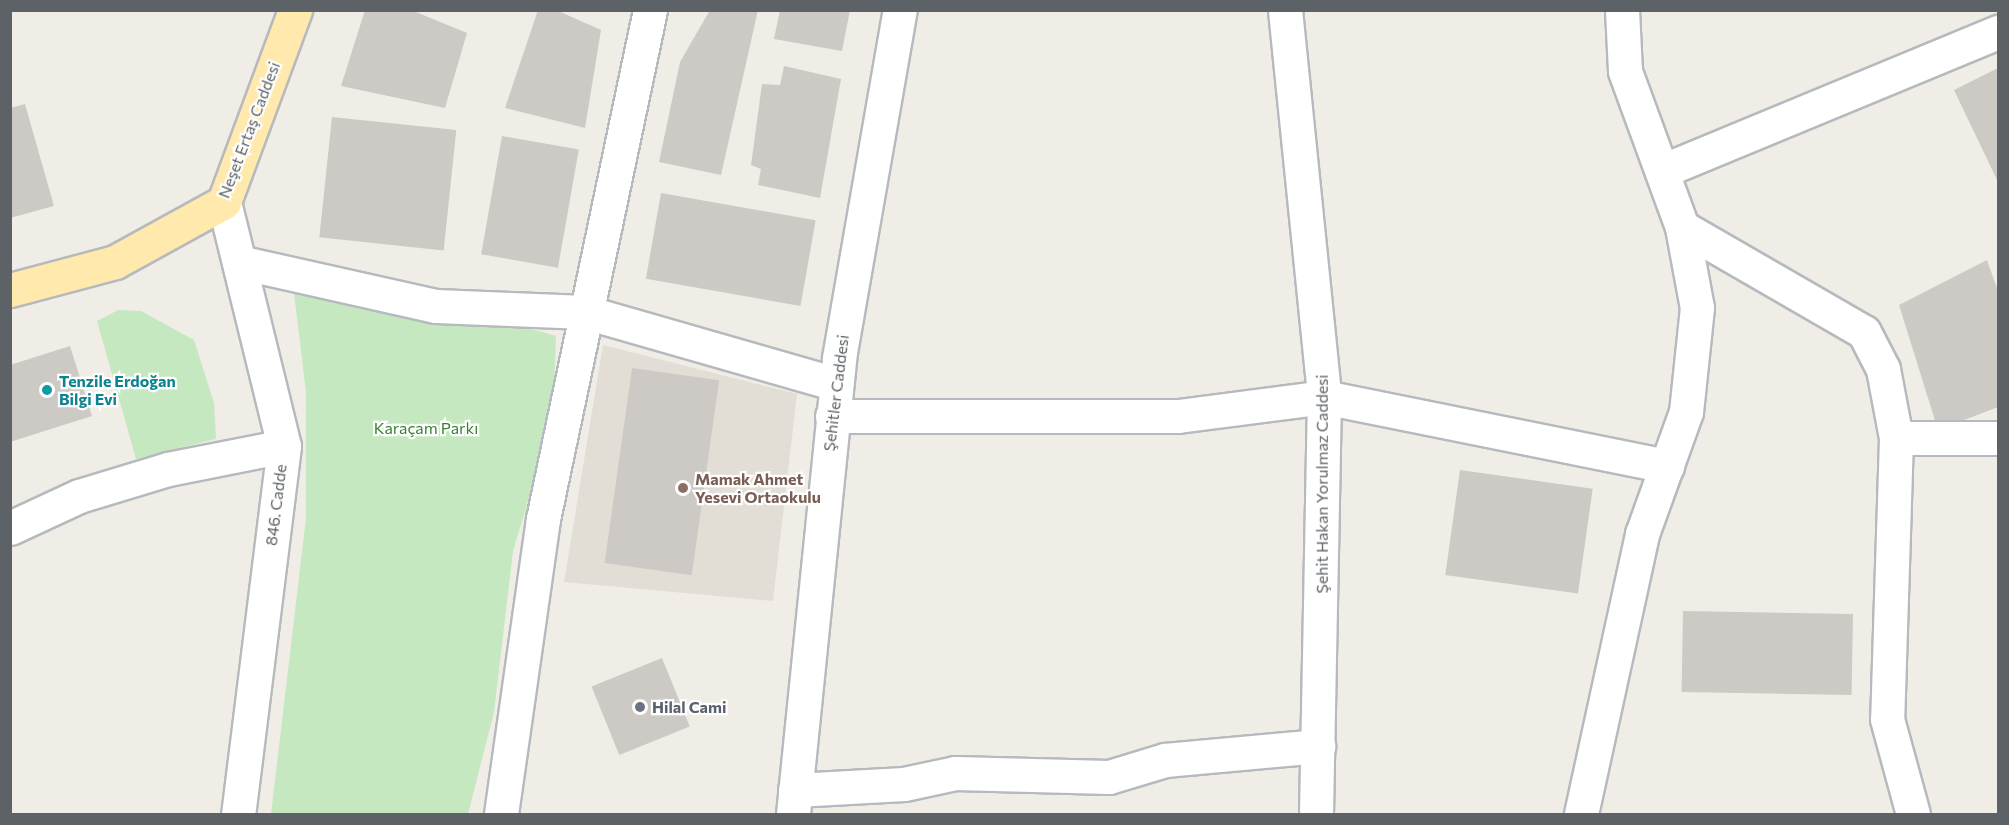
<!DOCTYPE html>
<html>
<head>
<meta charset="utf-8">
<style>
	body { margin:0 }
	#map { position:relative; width:2009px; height:825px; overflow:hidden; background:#f0ede6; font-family:Commissioner,sans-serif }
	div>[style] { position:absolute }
	.education>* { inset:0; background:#e2ded6 }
	.green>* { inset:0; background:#c5e8c1 }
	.building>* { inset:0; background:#cdc9c5; transform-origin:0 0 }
	.roads { filter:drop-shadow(2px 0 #b6b9bd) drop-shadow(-2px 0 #b6b9bd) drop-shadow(0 2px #b6b9bd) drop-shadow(0 -2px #b6b9bd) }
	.minor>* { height:33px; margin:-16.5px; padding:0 16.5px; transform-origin:16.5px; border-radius:16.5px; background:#fff }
	.major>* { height:33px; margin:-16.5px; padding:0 16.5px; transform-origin:16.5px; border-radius:16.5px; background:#ffe9ac }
	.dots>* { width:16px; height:16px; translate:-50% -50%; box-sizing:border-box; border:3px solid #fff; border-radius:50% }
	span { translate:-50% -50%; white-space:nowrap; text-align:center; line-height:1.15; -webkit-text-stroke:4.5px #fff; paint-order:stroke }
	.street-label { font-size:16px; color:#5d6266 }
	.culture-label { font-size:16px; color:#0d838f; font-weight:700 }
	.left { translate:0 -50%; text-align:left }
	.park-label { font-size:16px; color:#358231 }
	.education-label { font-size:16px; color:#785e54; font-weight:700 }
	.worship-label { font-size:16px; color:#5b616d; font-weight:700 }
	.frame { position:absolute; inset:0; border:12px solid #5d6266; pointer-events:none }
</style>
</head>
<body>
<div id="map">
	<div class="education">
		<i style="clip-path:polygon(603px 345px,797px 394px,773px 601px,564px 582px)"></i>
	</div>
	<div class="green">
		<i style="clip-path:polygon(293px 285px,491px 317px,556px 336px,553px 418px,513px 551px,494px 712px,468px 814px,271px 814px,306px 518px,306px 392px)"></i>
		<i style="clip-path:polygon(118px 310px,141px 311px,194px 340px,214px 403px,216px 439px,136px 459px,97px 321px)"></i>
	</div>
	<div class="building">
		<i style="clip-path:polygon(365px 10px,411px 10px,467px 33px,445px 108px,341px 86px)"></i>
		<i style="clip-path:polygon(538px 10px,556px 10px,601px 30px,585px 128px,505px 108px)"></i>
		<i style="clip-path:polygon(710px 10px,758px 10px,721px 175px,659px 162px,680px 62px)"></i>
		<i style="clip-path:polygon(780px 10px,850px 10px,842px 51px,774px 39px)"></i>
		<i style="clip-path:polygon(784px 66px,841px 79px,820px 198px,758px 185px,761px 169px,751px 165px,762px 84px,780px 85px)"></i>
		<i style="clip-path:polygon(1998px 68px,1998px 182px,1954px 90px)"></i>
		<i style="clip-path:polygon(25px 104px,54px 206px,10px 218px,10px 108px)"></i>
		<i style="left:332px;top:117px;width:125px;height:121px;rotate:6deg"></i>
		<i style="left:502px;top:136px;width:78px;height:120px;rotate:10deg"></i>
		<i style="left:661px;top:193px;width:157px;height:87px;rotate:10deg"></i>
		<i style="clip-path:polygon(1987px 260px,1998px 291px,1998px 407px,1938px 430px,1899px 305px)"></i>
		<i style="clip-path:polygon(70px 346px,92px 416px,10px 442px,10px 365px)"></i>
		<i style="left:632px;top:368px;width:88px;height:197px;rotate:8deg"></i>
		<i style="left:1460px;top:470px;width:134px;height:106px;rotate:8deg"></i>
		<i style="left:1683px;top:611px;width:170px;height:81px;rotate:1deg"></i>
		<i style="left:662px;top:658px;width:74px;height:76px;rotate:68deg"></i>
	</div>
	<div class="roads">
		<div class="minor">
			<i style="left:1285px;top:10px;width:389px;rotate:84.2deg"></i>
			<i style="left:1324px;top:397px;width:417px;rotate:91.1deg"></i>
			<i style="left:1662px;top:171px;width:364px;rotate:-22.5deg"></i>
			<i style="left:224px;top:202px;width:251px;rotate:76.2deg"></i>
			<i style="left:284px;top:446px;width:371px;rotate:97.1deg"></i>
			<i style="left:1682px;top:227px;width:210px;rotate:30deg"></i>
			<i style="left:1864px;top:332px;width:42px;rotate:62.8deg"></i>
			<i style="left:1883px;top:369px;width:70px;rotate:79.3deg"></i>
			<i style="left:1896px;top:438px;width:281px;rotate:91.8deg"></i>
			<i style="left:1887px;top:719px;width:98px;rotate:74.7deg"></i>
			<i style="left:239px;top:262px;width:202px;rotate:12.6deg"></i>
			<i style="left:436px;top:306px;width:149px;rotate:2.3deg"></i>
			<i style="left:585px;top:312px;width:261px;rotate:16deg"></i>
			<i style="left:832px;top:416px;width:346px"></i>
			<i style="left:1178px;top:416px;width:147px;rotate:-7.4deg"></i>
			<i style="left:1324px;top:397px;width:350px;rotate:11.4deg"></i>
			<i style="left:1896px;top:438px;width:102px"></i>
			<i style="left:10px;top:528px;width:76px;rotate:-24.9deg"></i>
			<i style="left:79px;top:496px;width:93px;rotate:-16.9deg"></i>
			<i style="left:168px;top:469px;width:118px;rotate:-11.2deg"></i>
			<i style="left:795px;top:790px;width:109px;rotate:-3.2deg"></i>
			<i style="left:904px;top:784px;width:52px;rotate:-12.2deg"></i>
			<i style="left:955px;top:773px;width:154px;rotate:1.5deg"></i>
			<i style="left:1109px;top:777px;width:59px;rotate:-16.9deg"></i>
			<i style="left:1165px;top:760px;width:154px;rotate:-5.2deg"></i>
			<i style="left:501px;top:814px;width:298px;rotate:-81.9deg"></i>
			<i style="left:543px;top:519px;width:520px;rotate:-78.13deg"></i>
			<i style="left:793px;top:814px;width:458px;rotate:-84.2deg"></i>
			<i style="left:839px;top:358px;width:353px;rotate:-80.1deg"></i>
			<i style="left:1581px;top:814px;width:287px;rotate:-77.7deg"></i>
			<i style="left:1642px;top:534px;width:130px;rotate:-70.2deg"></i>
			<i style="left:1686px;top:412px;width:105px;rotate:-84deg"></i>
			<i style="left:1697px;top:308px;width:82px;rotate:-100.5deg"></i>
			<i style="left:1682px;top:227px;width:166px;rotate:-110.1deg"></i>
			<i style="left:1625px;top:71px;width:61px;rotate:-92.8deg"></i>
		</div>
		<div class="major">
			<i style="left:10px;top:290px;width:109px;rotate:-14.9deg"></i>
			<i style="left:115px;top:262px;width:124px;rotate:-28.8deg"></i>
			<i style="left:224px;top:202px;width:205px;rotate:-69.7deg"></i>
		</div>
	</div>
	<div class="dots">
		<i style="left:47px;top:390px;background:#0f9aa8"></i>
		<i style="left:683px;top:488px;background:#8d6e63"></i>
		<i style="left:640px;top:707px;background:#6b7280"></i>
	</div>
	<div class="street-label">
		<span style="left:249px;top:130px;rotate:-69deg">Neşet Ertaş Caddesi</span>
		<span style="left:836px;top:393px;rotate:-83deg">Şehitler Caddesi</span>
		<span style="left:1322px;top:484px;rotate:-90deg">Şehit Hakan Yorulmaz Caddesi</span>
		<span style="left:276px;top:505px;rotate:-83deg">846. Cadde</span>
	</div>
	<div class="culture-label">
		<span class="left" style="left:59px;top:390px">Tenzile Erdoğan<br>Bilgi Evi</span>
	</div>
	<div class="park-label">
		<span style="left:426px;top:428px">Karaçam Parkı</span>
	</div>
	<div class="education-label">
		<span class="left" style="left:695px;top:488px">Mamak Ahmet<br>Yesevi Ortaokulu</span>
	</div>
	<div class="worship-label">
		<span class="left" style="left:652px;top:707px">Hilal Cami</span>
	</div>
	<div class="frame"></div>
</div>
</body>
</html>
